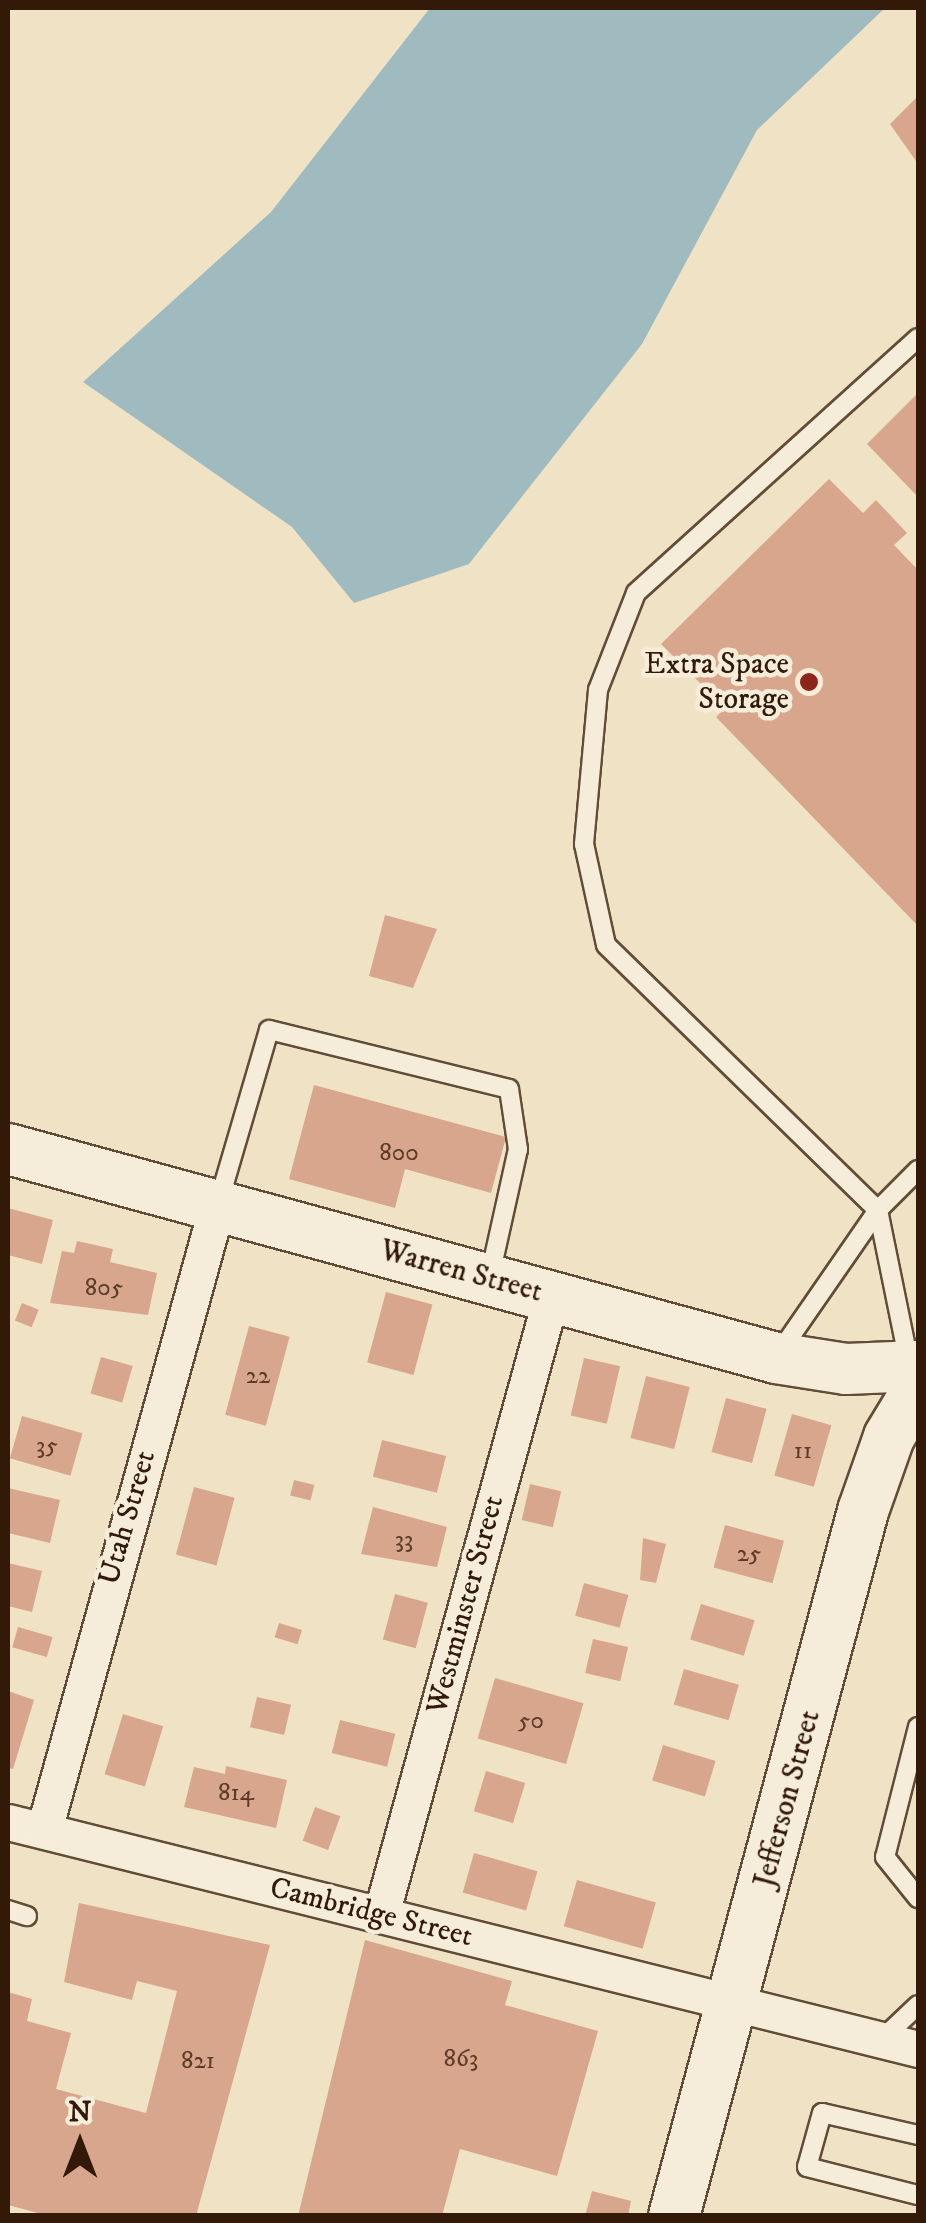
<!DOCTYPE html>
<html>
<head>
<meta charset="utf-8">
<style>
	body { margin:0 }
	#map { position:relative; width:926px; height:2223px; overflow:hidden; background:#f0e3c5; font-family:"IM FELL DW Pica",serif }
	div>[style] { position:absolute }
	.water>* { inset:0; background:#a0bbc0 }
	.building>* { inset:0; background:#d8a68c; transform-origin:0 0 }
	.roads { filter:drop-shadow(2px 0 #624c37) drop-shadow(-2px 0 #624c37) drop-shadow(0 2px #624c37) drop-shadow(0 -2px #624c37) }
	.lane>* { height:18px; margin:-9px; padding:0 9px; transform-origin:9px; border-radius:9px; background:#f5edd9 }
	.street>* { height:35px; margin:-17.5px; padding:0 17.5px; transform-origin:17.5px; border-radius:17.5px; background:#f5edd9 }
	.secondary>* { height:50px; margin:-25px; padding:0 25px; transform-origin:25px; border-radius:25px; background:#f5edd9 }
	.dots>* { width:28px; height:28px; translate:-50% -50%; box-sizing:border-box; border:5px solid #f5edd9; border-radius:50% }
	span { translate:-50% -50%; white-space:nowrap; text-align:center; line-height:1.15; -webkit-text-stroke:9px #f5edd9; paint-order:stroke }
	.number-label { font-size:25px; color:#5c3c29 }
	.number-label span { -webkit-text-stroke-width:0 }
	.poi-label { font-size:30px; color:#321908 }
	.right { translate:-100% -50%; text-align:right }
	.street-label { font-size:30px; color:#321908 }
	.frame { position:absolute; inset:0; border:10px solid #321908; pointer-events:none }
	.north { position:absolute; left:30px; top:2093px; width:100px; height:100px; -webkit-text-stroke:8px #f5edd9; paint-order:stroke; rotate:0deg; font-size:28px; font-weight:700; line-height:40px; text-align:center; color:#321908 }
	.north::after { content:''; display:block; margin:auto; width:35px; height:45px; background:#321908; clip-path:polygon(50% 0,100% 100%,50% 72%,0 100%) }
</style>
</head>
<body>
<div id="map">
	<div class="water">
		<i style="clip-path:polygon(430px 8px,885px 8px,757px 130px,642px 344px,469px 564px,354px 603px,292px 527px,83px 382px,271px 212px)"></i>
	</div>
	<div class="building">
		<i style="clip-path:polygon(918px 96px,918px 164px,890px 124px)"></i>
		<i style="clip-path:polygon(918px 393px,918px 497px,867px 444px)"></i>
		<i style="clip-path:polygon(829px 479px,863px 513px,876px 500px,907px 533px,894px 545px,918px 570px,918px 926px,716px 717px,725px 708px,661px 644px)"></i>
		<i style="clip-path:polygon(385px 915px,437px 929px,413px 988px,369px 976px)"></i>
		<i style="clip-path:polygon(314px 1085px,506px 1137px,491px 1193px,405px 1169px,395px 1208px,289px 1179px)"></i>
		<i style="clip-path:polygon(8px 1208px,53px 1220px,42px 1264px,8px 1255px)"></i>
		<i style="clip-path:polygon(77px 1241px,113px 1249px,110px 1262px,157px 1273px,148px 1315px,50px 1303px,62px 1251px,74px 1253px)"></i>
		<i style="left:386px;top:1292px;width:48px;height:73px;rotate:15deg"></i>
		<i style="left:22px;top:1303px;width:18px;height:19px;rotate:22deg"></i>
		<i style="left:249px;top:1326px;width:42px;height:92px;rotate:15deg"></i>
		<i style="left:101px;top:1357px;width:33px;height:38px;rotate:16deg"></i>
		<i style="left:584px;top:1358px;width:37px;height:59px;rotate:13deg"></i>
		<i style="left:646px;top:1376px;width:45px;height:64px;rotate:14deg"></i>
		<i style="left:726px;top:1398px;width:42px;height:56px;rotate:15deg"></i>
		<i style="left:792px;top:1414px;width:41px;height:64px;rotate:16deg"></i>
		<i style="left:22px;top:1416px;width:63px;height:44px;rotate:16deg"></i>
		<i style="left:382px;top:1440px;width:66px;height:38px;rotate:14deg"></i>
		<i style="left:294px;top:1480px;width:21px;height:16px;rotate:14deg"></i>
		<i style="left:530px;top:1484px;width:32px;height:37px;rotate:13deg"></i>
		<i style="left:194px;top:1487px;width:42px;height:70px;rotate:15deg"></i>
		<i style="clip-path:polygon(8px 1488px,60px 1500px,50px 1543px,8px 1533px)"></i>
		<i style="clip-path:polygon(373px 1507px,447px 1527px,437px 1567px,361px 1554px)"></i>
		<i style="left:725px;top:1525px;width:61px;height:44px;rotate:15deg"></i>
		<i style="clip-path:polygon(643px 1538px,666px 1544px,656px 1583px,640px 1580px)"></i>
		<i style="clip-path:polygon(8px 1563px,42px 1571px,32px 1612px,8px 1606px)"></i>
		<i style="left:584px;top:1583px;width:46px;height:34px;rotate:15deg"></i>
		<i style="left:395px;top:1594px;width:34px;height:47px;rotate:15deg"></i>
		<i style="left:701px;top:1604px;width:56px;height:37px;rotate:17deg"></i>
		<i style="left:279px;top:1623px;width:24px;height:15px;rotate:17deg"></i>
		<i style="left:18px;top:1627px;width:36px;height:21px;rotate:16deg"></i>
		<i style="left:593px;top:1639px;width:36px;height:35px;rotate:13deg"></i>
		<i style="left:684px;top:1669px;width:57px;height:37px;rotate:16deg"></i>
		<i style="left:495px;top:1678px;width:92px;height:63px;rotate:16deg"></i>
		<i style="clip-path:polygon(8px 1691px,34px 1700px,13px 1769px,8px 1768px)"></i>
		<i style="left:257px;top:1697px;width:35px;height:31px;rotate:13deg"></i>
		<i style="left:123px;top:1714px;width:42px;height:63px;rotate:17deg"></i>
		<i style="left:340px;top:1720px;width:57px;height:34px;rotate:14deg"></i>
		<i style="left:663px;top:1745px;width:55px;height:37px;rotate:17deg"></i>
		<i style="clip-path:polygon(226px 1766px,287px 1780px,276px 1828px,184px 1807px,194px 1767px,225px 1774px)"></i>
		<i style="left:486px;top:1771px;width:41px;height:42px;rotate:17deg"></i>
		<i style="left:315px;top:1807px;width:27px;height:36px;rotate:20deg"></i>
		<i style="left:474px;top:1853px;width:66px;height:41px;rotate:16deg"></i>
		<i style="left:577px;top:1880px;width:82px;height:48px;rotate:16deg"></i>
		<i style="clip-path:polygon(79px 1903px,270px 1945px,196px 2216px,49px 2216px,8px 2205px,8px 1992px,32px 1999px,27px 2021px,71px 2033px,56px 2089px,146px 2113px,177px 1991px,137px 1981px,132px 2000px,64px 1982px)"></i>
		<i style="clip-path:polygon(365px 1940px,512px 1981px,505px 2005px,598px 2031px,557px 2176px,460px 2149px,442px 2216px,298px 2216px)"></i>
		<i style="clip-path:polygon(592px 2191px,631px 2201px,628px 2216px,585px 2216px)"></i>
	</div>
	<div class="roads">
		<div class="lane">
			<i style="left:918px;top:338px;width:380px;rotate:137.9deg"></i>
			<i style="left:636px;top:593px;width:104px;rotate:111.4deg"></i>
			<i style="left:598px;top:690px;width:155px;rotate:95.2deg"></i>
			<i style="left:584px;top:844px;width:103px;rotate:77.7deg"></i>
			<i style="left:606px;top:945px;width:380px;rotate:44.3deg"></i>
			<i style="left:878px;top:1210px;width:57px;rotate:-45deg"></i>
			<i style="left:219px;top:1201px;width:178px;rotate:-73.7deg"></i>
			<i style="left:269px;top:1030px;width:247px;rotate:13.8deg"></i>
			<i style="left:509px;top:1089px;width:61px;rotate:81.5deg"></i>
			<i style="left:518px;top:1149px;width:129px;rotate:102.5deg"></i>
			<i style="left:779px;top:1353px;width:174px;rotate:-55.3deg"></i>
			<i style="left:878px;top:1210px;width:155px;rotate:78.5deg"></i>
			<i style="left:918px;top:1727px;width:134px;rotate:104.2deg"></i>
			<i style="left:885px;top:1857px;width:53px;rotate:51.2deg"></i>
			<i style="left:8px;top:1910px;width:20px;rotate:18deg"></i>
			<i style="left:880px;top:2041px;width:52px;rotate:-43.5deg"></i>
			<i style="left:918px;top:2135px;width:98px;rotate:-167.1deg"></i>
			<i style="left:822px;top:2113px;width:56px;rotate:105.5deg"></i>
			<i style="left:807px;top:2167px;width:114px;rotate:14.2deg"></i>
		</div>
		<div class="street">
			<i style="left:8px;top:1822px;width:938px;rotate:14.01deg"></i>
			<i style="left:44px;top:1830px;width:648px;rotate:-74.5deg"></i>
			<i style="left:381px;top:1915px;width:641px;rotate:-74.62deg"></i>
		</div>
		<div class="secondary">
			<i style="left:8px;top:1149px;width:796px;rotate:15.22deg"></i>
			<i style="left:776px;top:1358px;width:71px;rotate:8.9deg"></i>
			<i style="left:846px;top:1369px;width:72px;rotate:-2.4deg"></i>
			<i style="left:674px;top:2216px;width:730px;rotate:-74.99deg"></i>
			<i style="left:863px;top:1511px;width:78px;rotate:-70.6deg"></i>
			<i style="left:889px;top:1437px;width:56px;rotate:-58.9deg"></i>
		</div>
	</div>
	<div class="dots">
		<i style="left:809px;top:682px;background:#8f2418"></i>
	</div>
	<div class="number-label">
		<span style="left:399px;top:1153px">800</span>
		<span style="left:104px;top:1288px">805</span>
		<span style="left:258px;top:1376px">22</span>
		<span style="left:47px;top:1446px">35</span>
		<span style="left:803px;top:1451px">11</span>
		<span style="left:404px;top:1540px">33</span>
		<span style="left:749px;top:1554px">25</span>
		<span style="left:531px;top:1721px">50</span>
		<span style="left:236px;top:1793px">814</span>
		<span style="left:461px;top:2059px">863</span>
		<span style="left:198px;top:2061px">821</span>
	</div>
	<div class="poi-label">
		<span class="right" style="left:789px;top:682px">Extra Space<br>Storage</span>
	</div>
	<div class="street-label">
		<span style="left:461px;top:1272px;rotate:15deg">Warren Street</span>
		<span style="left:128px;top:1518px;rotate:-74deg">Utah Street</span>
		<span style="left:466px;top:1605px;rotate:-75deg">Westminster Street</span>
		<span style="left:788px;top:1799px;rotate:-75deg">Jefferson Street</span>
		<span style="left:371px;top:1913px;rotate:14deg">Cambridge Street</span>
	</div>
	<div class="frame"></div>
	<div class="north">N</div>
</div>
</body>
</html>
